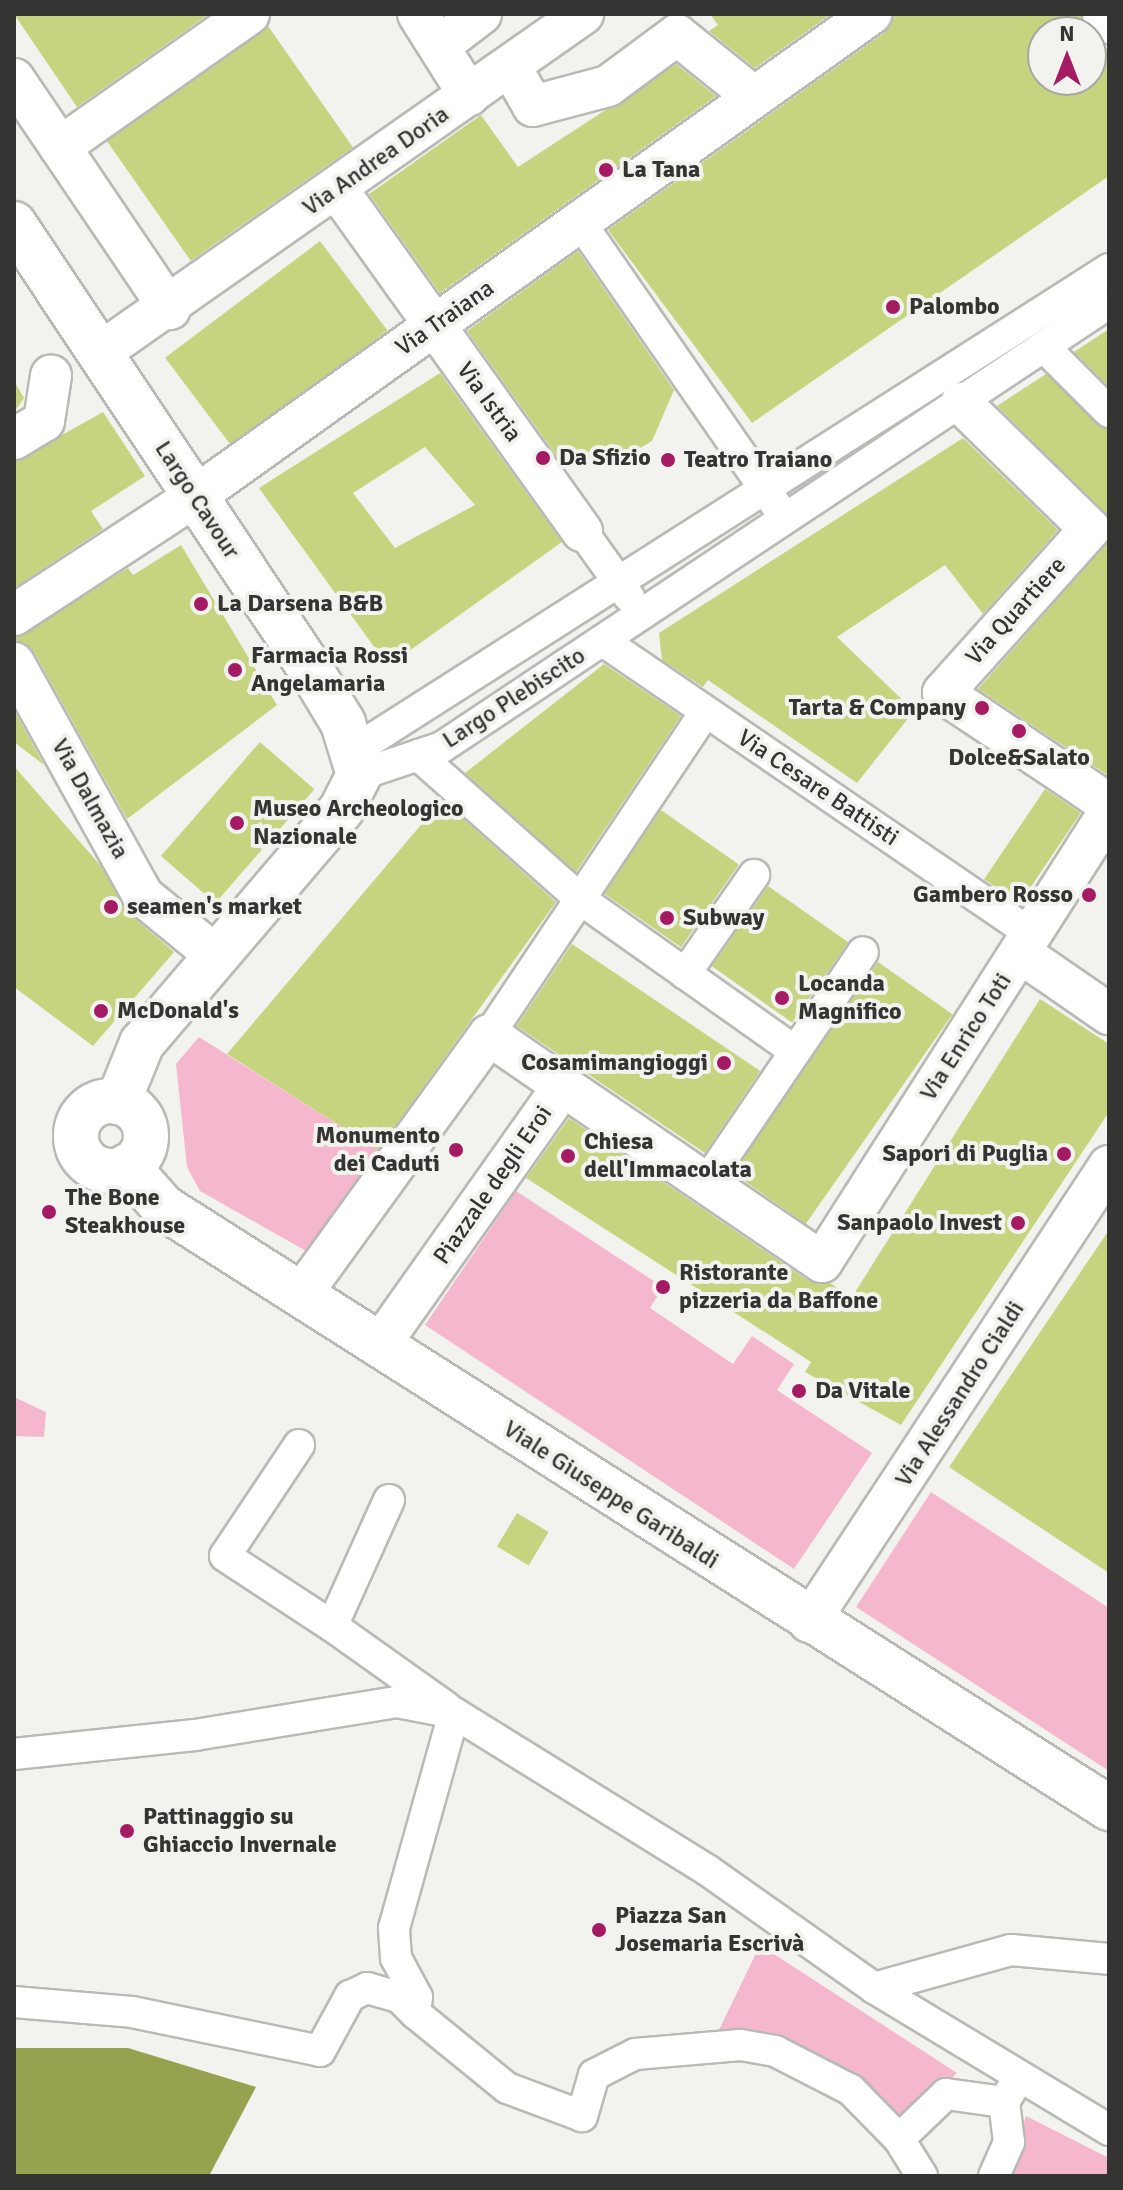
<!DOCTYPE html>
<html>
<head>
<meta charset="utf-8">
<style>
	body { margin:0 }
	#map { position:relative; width:1123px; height:2190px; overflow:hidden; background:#f2f3ee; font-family:Signika,sans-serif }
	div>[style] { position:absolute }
	.green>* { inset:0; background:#f5b7ce }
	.water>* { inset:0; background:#96a24e }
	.building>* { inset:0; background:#c6d47f; transform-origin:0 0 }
	.roads { filter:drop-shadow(2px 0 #b9bab5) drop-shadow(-2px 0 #b9bab5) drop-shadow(0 2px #b9bab5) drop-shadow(0 -2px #b9bab5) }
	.pedestrian>* { height:30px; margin:-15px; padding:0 15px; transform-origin:15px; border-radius:15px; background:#fff }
	.minor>* { height:40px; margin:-20px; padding:0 20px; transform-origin:20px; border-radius:20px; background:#fff }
	.primary>* { height:44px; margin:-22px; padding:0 22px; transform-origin:22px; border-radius:22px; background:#fff }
	.primary>.ring { margin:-22px; padding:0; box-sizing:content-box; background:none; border:44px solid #fff; border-radius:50% }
	.dots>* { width:22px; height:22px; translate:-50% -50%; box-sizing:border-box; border:4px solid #f2f3ee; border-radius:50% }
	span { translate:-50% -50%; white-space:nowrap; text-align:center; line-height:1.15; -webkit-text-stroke:8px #f2f3ee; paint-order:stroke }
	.street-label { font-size:24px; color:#343432 }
	.poi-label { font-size:24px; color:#343432; font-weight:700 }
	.left { translate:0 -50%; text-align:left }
	.right { translate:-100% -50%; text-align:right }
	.frame { position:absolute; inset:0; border:16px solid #343432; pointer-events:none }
	.north { position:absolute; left:1027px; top:16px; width:80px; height:80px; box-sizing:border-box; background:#f2f3ee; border:2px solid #a6a7a3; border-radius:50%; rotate:0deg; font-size:22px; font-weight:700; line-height:32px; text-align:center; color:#343432 }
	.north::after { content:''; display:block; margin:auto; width:28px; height:36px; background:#a41b64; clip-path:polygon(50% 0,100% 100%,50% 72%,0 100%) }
</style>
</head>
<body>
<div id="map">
	<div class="green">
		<i style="clip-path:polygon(199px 1037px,380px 1151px,306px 1251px,200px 1191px,187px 1167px,176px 1064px)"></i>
		<i style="clip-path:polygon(516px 1191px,663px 1287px,650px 1308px,733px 1364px,752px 1336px,794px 1364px,777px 1390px,872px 1453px,794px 1569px,425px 1325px)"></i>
		<i style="clip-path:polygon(14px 1397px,46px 1412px,44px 1437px,14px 1436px)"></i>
		<i style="clip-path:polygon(931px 1492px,1109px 1608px,1109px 1771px,856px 1607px)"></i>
		<i style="clip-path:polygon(760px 1945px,957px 2073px,902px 2124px,849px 2071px,800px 2048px,717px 2034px)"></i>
		<i style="clip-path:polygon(1026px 2116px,1109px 2158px,1109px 2176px,1004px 2176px)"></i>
	</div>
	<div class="water">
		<i style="clip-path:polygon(14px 2048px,128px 2048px,256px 2087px,209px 2176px,14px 2176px)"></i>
	</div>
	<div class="building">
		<i style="clip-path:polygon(14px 14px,209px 14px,77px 107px)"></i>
		<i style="clip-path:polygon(710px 14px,831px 14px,755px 68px,709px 31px,718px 25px)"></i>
		<i style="clip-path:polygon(894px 14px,1080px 14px,1087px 32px,1043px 32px,1043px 80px,1091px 80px,1091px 37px,1109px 50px,1109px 176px,752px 423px,608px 230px,884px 33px)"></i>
		<i style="left:268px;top:26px;width:148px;height:198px;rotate:55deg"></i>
		<i style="clip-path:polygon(676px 64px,716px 96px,440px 293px,369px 194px,481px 115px,518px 167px)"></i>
		<i style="left:320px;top:241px;width:112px;height:194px;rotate:53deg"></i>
		<i style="clip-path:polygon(578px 251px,674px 390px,652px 441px,615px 463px,580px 456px,566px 469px,467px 331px)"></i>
		<i style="clip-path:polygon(1109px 329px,1109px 387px,1074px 352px)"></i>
		<i style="clip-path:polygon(evenodd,440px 373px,562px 542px,388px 666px,259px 488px,440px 373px,425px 447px,475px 505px,395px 548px,353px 493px,425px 447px)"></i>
		<i style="clip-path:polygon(1046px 374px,1109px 429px,1109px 517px,997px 406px)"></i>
		<i style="clip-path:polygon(14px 381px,24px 398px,14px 412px)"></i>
		<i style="clip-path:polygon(103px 412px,145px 476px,91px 511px,103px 529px,14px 588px,14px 462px)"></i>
		<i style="clip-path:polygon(963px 438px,1058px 530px,983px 614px,945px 565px,837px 637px,914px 711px,857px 783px,708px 680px,703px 687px,662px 660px,659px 633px)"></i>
		<i style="clip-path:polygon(1109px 541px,1109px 776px,978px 689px)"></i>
		<i style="clip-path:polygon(181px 545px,277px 705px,127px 819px,34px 652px,14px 638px,128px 568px,133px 575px)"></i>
		<i style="clip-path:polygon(604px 664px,681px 716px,576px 872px,465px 773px)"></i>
		<i style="clip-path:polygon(14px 710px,44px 765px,14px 742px)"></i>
		<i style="left:260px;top:742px;width:72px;height:151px;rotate:41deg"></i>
		<i style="clip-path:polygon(14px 766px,100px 865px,128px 913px,174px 952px,93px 1046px,14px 987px)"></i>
		<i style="left:1045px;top:789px;width:43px;height:109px;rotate:34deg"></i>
		<i style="clip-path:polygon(442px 800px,556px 902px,378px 1150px,227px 1054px)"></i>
		<i style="left:661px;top:810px;width:95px;height:101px;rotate:35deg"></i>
		<i style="left:768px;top:886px;width:98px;height:98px;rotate:35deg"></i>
		<i style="left:572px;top:944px;width:227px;height:99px;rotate:34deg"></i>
		<i style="left:878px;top:962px;width:91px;height:256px;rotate:35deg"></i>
		<i style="clip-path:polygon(1040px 999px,1109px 1044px,1109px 1112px,901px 1425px,805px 1372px,811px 1362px,526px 1178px,569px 1118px,809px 1281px,830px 1283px,852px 1297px)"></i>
		<i style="clip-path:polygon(1109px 1230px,1109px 1573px,949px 1467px)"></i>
		<i style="left:517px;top:1513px;width:37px;height:39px;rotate:31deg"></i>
	</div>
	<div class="roads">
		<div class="pedestrian">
			<i style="left:580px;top:222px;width:346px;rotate:55.3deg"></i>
			<i style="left:1044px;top:347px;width:92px;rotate:45deg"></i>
			<i style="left:582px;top:531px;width:81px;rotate:54.5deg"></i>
			<i style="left:603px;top:641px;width:521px;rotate:34.36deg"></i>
			<i style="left:352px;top:752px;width:898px;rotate:-32.54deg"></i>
			<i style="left:418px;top:755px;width:217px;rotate:41.6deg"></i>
			<i style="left:580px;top:899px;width:263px;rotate:35.3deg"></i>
			<i style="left:359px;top:775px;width:88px;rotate:-18.6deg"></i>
			<i style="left:442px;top:747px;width:801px;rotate:-33.65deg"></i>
			<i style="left:685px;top:974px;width:121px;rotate:-55.1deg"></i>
			<i style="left:489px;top:1035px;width:389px;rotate:-56.2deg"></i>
			<i style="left:706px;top:1183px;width:279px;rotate:-55.8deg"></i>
			<i style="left:299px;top:1445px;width:133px;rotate:123.7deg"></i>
			<i style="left:225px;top:1556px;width:128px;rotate:33.2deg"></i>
			<i style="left:389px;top:1500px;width:138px;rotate:114.3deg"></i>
			<i style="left:332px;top:1626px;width:140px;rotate:35.4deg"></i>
			<i style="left:14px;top:1754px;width:182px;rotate:-6deg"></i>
			<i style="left:195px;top:1735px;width:205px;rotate:-9.3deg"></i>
			<i style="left:397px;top:1702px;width:58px;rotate:10.9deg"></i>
			<i style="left:874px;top:1988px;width:142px;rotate:-15.5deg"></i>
			<i style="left:1011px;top:1950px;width:98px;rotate:5.2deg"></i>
			<i style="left:14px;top:2002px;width:118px;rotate:4.8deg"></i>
			<i style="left:132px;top:2012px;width:192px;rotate:11.7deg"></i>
			<i style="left:320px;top:2051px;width:63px;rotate:-61.4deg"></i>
			<i style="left:350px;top:1996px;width:19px;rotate:-25deg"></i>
			<i style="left:367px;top:1988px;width:33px;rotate:16deg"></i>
			<i style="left:399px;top:1997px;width:23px;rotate:45deg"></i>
			<i style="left:899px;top:2139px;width:65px;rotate:-43.8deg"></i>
			<i style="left:946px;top:2094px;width:59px;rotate:7.9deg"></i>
			<i style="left:922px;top:2176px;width:44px;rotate:-121.9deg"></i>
			<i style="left:899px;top:2139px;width:69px;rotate:-134.4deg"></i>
			<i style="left:851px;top:2090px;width:85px;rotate:-152.8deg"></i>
			<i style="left:775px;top:2051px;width:36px;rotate:-170deg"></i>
			<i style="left:740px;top:2045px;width:105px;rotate:175.1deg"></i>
			<i style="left:635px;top:2054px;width:46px;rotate:152.9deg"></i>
			<i style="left:594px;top:2075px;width:43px;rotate:106.3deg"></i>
			<i style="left:582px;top:2116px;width:80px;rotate:-159.5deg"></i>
			<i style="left:507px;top:2088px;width:119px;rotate:-140.8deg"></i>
			<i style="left:415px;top:2013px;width:16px;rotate:-83deg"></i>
			<i style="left:417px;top:1997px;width:44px;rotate:-118.3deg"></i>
			<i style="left:396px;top:1958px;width:30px;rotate:-94deg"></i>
			<i style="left:394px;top:1928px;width:223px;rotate:-74.4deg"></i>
			<i style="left:454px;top:1713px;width:298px;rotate:31.8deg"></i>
			<i style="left:707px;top:1870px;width:204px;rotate:35.2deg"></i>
			<i style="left:874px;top:1988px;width:275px;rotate:31.1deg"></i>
			<i style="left:994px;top:2176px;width:37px;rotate:-66deg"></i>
			<i style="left:1009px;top:2142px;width:40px;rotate:-97.1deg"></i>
			<i style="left:1004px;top:2102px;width:17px;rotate:-59deg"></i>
		</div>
		<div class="minor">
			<i style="left:418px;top:14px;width:96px;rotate:57.8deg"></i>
			<i style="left:1103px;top:14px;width:11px;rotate:56deg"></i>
			<i style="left:439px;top:46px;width:53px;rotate:-37.3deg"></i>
			<i style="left:510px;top:66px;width:46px;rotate:60.1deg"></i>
			<i style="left:533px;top:106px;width:78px;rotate:-14.9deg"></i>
			<i style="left:608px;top:86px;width:86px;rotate:-36.5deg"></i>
			<i style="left:677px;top:35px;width:99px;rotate:38.8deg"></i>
			<i style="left:14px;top:79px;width:278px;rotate:55.9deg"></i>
			<i style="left:60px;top:147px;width:231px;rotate:-35.1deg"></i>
			<i style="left:337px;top:189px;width:421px;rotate:54.4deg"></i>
			<i style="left:101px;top:352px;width:589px;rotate:-35.04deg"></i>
			<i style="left:961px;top:403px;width:180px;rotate:44.3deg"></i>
			<i style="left:1090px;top:529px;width:220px;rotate:131.9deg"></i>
			<i style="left:943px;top:693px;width:200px;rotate:33.8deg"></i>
			<i style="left:14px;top:439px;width:35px;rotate:-31deg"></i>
			<i style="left:44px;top:421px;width:46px;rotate:-81.2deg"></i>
			<i style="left:14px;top:615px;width:215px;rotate:-33.2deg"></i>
			<i style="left:194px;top:497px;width:832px;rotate:-35.51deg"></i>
			<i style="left:14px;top:663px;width:266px;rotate:61deg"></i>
			<i style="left:143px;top:896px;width:93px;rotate:39.3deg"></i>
			<i style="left:1022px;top:954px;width:106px;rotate:34.6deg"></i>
			<i style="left:563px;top:1086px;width:313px;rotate:34.2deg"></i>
			<i style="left:822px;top:1262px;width:534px;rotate:-57.47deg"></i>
			<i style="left:300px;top:1296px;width:322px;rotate:-54.1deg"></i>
			<i style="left:489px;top:1035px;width:90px;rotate:34.6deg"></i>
			<i style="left:563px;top:1086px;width:319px;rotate:125.3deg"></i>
			<i style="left:809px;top:1622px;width:546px;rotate:-56.66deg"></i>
		</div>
		<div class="primary">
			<i style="left:14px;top:224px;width:536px;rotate:56.34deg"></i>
			<i style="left:311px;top:670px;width:62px;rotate:58.9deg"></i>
			<i style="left:343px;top:723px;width:54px;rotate:72.9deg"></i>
			<i style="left:359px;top:775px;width:38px;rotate:117deg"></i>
			<i style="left:342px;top:809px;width:308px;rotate:130.5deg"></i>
			<i style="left:142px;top:1043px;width:64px;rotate:112.1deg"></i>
			<i class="ring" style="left:76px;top:1101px;width:26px;height:26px"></i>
			<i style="left:127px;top:1166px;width:55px;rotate:48.7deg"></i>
			<i style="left:163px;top:1207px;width:1121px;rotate:32.43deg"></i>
		</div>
	</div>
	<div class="dots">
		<i style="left:606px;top:170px;background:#a41b64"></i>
		<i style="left:893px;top:307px;background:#a41b64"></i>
		<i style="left:543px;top:458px;background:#a41b64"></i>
		<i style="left:668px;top:460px;background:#a41b64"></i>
		<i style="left:201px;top:604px;background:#a41b64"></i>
		<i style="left:235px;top:670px;background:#a41b64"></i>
		<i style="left:982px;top:708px;background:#a41b64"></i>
		<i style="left:1019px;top:731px;background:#a41b64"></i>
		<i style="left:237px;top:823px;background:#a41b64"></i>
		<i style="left:1089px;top:895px;background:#a41b64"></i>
		<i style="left:111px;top:907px;background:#a41b64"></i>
		<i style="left:667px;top:918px;background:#a41b64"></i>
		<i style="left:782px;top:998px;background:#a41b64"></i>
		<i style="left:101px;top:1011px;background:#a41b64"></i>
		<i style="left:724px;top:1063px;background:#a41b64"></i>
		<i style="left:456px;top:1150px;background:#a41b64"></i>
		<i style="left:1064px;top:1154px;background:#a41b64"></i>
		<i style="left:568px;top:1156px;background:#a41b64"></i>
		<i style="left:49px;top:1212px;background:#a41b64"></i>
		<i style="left:1018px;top:1223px;background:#a41b64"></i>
		<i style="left:663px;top:1287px;background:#a41b64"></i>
		<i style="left:799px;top:1391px;background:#a41b64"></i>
		<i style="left:127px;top:1831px;background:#a41b64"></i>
		<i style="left:599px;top:1930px;background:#a41b64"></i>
	</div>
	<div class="street-label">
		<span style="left:376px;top:161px;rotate:-35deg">Via Andrea Doria</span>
		<span style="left:445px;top:318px;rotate:-35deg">Via Traiana</span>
		<span style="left:489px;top:402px;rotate:54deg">Via Istria</span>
		<span style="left:197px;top:500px;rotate:57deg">Largo Cavour</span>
		<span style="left:1016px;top:611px;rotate:-48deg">Via Quartiere</span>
		<span style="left:514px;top:698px;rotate:-33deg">Largo Plebiscito</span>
		<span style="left:818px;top:788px;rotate:34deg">Via Cesare Battisti</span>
		<span style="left:90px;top:799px;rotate:61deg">Via Dalmazia</span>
		<span style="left:966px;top:1037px;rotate:-57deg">Via Enrico Toti</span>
		<span style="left:493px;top:1185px;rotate:-55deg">Piazzale degli Eroi</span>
		<span style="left:960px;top:1394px;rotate:-57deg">Via Alessandro Cialdi</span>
		<span style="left:611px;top:1495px;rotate:33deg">Viale Giuseppe Garibaldi</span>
	</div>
	<div class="poi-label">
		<span class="left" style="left:622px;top:170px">La Tana</span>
		<span class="left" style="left:909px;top:307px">Palombo</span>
		<span class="left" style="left:559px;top:458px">Da Sfizio</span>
		<span class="left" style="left:684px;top:460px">Teatro Traiano</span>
		<span class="left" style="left:217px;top:604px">La Darsena B&amp;B</span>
		<span class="left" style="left:251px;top:670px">Farmacia Rossi<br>Angelamaria</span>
		<span class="right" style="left:966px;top:708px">Tarta &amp; Company</span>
		<span style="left:1019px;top:758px">Dolce&amp;Salato</span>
		<span class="left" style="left:253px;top:823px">Museo Archeologico<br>Nazionale</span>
		<span class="right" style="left:1073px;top:895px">Gambero Rosso</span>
		<span class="left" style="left:127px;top:907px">seamen's market</span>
		<span class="left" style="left:683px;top:918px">Subway</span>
		<span class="left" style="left:798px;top:998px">Locanda<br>Magnifico</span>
		<span class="left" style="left:117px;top:1011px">McDonald's</span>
		<span class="right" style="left:708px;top:1063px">Cosamimangioggi</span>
		<span class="right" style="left:440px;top:1150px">Monumento<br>dei Caduti</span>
		<span class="left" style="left:584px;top:1156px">Chiesa<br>dell'Immacolata</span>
		<span class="right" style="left:1048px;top:1154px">Sapori di Puglia</span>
		<span class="left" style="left:65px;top:1212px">The Bone<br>Steakhouse</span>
		<span class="right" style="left:1002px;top:1223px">Sanpaolo Invest</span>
		<span class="left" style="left:679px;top:1287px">Ristorante<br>pizzeria da Baffone</span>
		<span class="left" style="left:815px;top:1391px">Da Vitale</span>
		<span class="left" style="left:143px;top:1831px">Pattinaggio su<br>Ghiaccio Invernale</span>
		<span class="left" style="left:615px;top:1930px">Piazza San<br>Josemaria Escrivà</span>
	</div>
	<div class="frame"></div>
	<div class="north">N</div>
</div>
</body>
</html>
